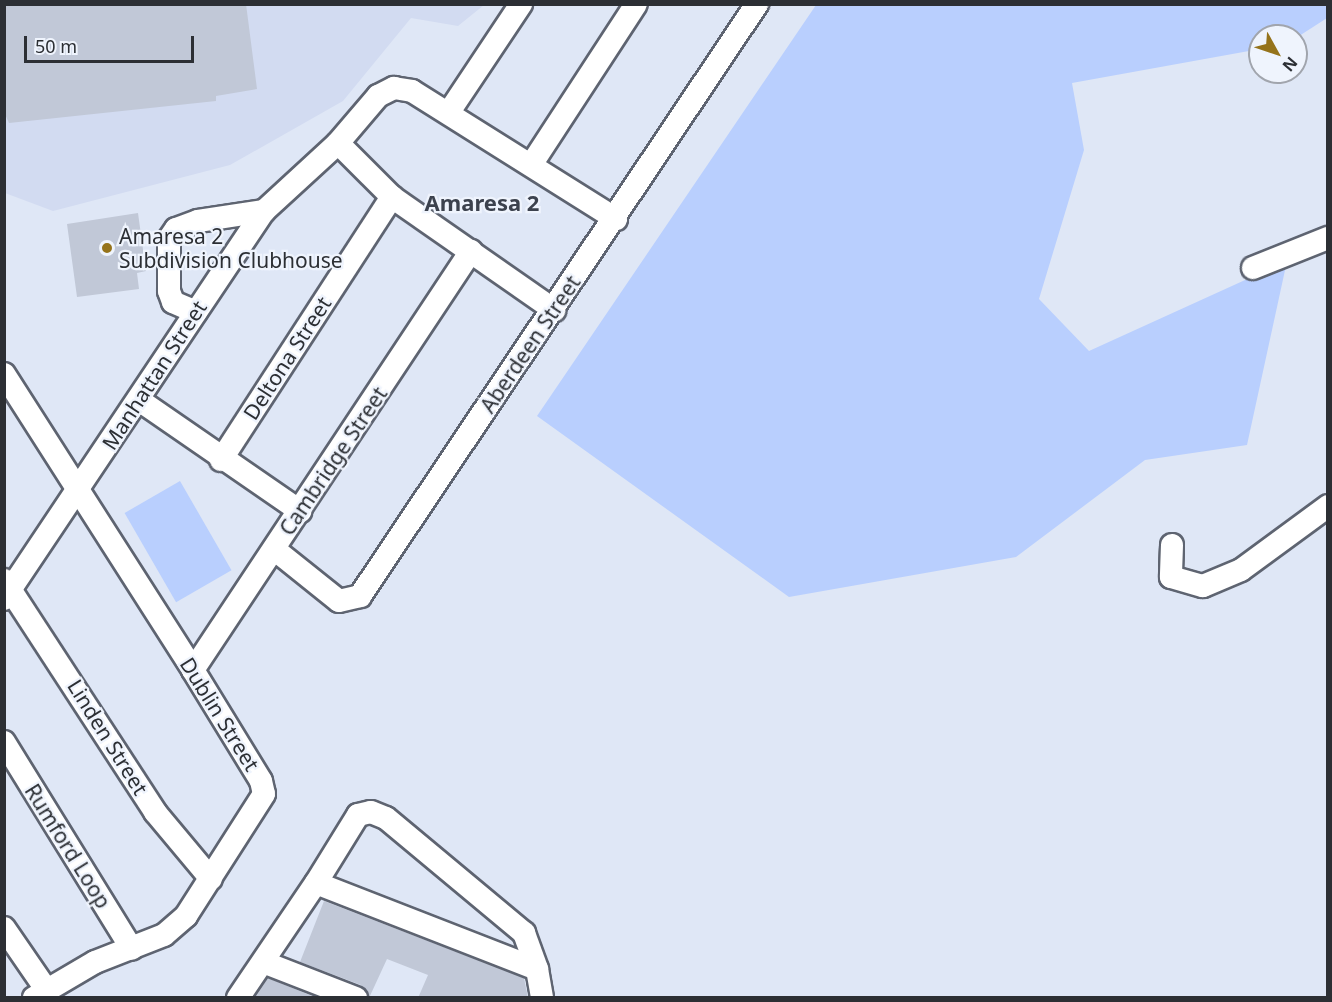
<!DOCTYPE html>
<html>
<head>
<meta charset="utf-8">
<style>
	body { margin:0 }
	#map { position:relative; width:1332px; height:1002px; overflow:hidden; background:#dfe7f6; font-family:"Noto Sans",sans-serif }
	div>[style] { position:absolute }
	.built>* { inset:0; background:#d2dbf1 }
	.green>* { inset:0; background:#b9cffe; transform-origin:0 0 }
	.building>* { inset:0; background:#c1c8d7 }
	.roads { filter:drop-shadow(2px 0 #5e6471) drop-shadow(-2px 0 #5e6471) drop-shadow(0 2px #5e6471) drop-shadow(0 -2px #5e6471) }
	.minor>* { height:22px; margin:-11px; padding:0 11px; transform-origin:11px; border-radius:11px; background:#fff }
	.dots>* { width:16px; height:16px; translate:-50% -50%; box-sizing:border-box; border:3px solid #eff4fd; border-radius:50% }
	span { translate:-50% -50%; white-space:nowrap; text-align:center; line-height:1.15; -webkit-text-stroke:4.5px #eff4fd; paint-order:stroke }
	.poi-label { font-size:21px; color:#2c2f34 }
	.left { translate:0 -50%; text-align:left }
	.street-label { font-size:21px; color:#2c2f34 }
	.neighbourhood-label { font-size:22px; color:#3c424e; font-weight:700 }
	.frame { position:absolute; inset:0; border:6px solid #2c2f34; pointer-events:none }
	.north { position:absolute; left:1248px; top:24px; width:60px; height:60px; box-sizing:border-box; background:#eff4fd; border:2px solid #a1a5ad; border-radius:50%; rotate:130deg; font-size:16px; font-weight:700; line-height:24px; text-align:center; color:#2c2f34 }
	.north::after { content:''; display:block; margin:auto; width:21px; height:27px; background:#95731b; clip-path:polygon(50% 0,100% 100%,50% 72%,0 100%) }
	.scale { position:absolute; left:24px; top:36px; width:170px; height:27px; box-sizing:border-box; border:3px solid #2c2f34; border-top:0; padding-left:8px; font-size:18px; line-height:21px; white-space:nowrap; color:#2c2f34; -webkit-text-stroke:4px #eff4fd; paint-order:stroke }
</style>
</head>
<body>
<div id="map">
	<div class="built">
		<i style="clip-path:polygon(4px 5px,484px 5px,458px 26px,411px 18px,343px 101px,230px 165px,53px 211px,5px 193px)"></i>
	</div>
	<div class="green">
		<i style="clip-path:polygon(816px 5px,1327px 5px,1327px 18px,1296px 38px,1260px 36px,1260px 49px,1072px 83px,1084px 150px,1039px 299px,1089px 351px,1287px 261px,1247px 445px,1145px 460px,1016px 557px,789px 597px,537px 416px)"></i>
		<i style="left:180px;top:481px;width:103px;height:64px;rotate:60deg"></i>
	</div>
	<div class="building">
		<i style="clip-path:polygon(4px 4px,246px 4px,257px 89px,216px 96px,216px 101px,9px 123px,4px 112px)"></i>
		<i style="clip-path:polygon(138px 213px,146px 271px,137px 273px,139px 289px,77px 297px,67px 224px)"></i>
		<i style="clip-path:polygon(324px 901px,524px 978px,528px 998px,418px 998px,428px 975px,387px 959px,369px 998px,361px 985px,300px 962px)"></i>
		<i style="clip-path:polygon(268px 978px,317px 998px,255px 998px)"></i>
	</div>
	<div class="roads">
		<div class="minor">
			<i style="left:449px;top:112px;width:130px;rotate:-56.3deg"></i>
			<i style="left:338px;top:143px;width:76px;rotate:45deg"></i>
			<i style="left:392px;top:197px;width:198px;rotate:34.9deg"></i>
			<i style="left:531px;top:165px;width:192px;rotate:-56.9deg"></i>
			<i style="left:1253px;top:268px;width:81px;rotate:-21.8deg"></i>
			<i style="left:196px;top:312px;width:25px;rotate:-157deg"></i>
			<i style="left:173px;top:302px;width:12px;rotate:-110deg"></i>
			<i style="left:169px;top:291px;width:52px;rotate:-90deg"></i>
			<i style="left:169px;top:239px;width:12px;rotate:-55deg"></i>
			<i style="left:176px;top:229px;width:23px;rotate:-20deg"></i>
			<i style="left:198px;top:221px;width:67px;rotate:-8.6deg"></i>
			<i style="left:4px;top:374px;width:351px;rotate:57.4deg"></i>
			<i style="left:193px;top:670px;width:130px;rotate:58.5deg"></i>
			<i style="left:261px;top:781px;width:13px;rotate:77deg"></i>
			<i style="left:264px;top:794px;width:145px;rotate:122.6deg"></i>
			<i style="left:186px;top:916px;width:29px;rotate:139deg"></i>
			<i style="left:164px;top:935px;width:74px;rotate:158.6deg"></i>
			<i style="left:95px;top:962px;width:71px;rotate:149.5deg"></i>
			<i style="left:139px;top:400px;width:196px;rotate:34.6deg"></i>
			<i style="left:221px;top:460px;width:314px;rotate:-57deg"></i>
			<i style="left:1172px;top:545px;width:32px;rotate:92deg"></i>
			<i style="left:1171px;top:577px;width:33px;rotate:16deg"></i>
			<i style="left:1203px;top:586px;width:41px;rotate:-22.8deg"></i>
			<i style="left:1241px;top:570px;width:108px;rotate:-36.3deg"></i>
			<i style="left:274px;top:549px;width:83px;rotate:38.7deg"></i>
			<i style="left:339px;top:601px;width:22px;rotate:-13deg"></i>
			<i style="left:360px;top:596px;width:713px;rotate:-56.15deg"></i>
			<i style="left:4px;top:580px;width:277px;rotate:56.9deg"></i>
			<i style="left:155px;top:812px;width:87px;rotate:50.1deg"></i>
			<i style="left:4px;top:599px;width:467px;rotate:-56.2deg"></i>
			<i style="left:264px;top:211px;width:100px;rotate:-42.6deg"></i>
			<i style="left:338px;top:143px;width:62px;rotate:-49.6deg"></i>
			<i style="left:378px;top:96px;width:18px;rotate:-27deg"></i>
			<i style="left:394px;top:88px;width:18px;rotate:9deg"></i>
			<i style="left:412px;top:91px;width:241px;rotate:32.1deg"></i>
			<i style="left:193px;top:670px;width:503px;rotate:-56.44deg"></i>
			<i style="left:4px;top:742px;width:243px;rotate:58.3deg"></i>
			<i style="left:316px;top:883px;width:80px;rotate:-58.3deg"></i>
			<i style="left:358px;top:815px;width:13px;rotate:-13deg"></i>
			<i style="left:371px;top:812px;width:16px;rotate:22deg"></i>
			<i style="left:386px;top:818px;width:180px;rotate:39.8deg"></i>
			<i style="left:524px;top:933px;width:38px;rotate:70deg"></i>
			<i style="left:4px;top:928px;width:74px;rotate:55.5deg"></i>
			<i style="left:263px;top:962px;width:100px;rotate:21.2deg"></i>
			<i style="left:238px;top:998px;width:139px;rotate:-55.9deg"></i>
			<i style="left:316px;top:883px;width:237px;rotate:21.3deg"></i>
			<i style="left:537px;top:969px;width:29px;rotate:80deg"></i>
		</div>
	</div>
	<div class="dots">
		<i style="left:107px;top:248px;background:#95731b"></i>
	</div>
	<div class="poi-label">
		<span class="left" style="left:119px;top:248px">Amaresa 2<br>Subdivision Clubhouse</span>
	</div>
	<div class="street-label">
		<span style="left:530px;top:344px;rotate:-56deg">Aberdeen Street</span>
		<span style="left:287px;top:358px;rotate:-57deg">Deltona Street</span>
		<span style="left:154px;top:375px;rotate:-57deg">Manhattan Street</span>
		<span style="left:333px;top:461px;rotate:-56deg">Cambridge Street</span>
		<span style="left:220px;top:714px;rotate:58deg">Dublin Street</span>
		<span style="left:108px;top:737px;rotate:58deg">Linden Street</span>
		<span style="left:68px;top:846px;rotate:58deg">Rumford Loop</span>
	</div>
	<div class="neighbourhood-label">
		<span style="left:482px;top:203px">Amaresa 2</span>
	</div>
	<div class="frame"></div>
	<div class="north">N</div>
	<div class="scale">50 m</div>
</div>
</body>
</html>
